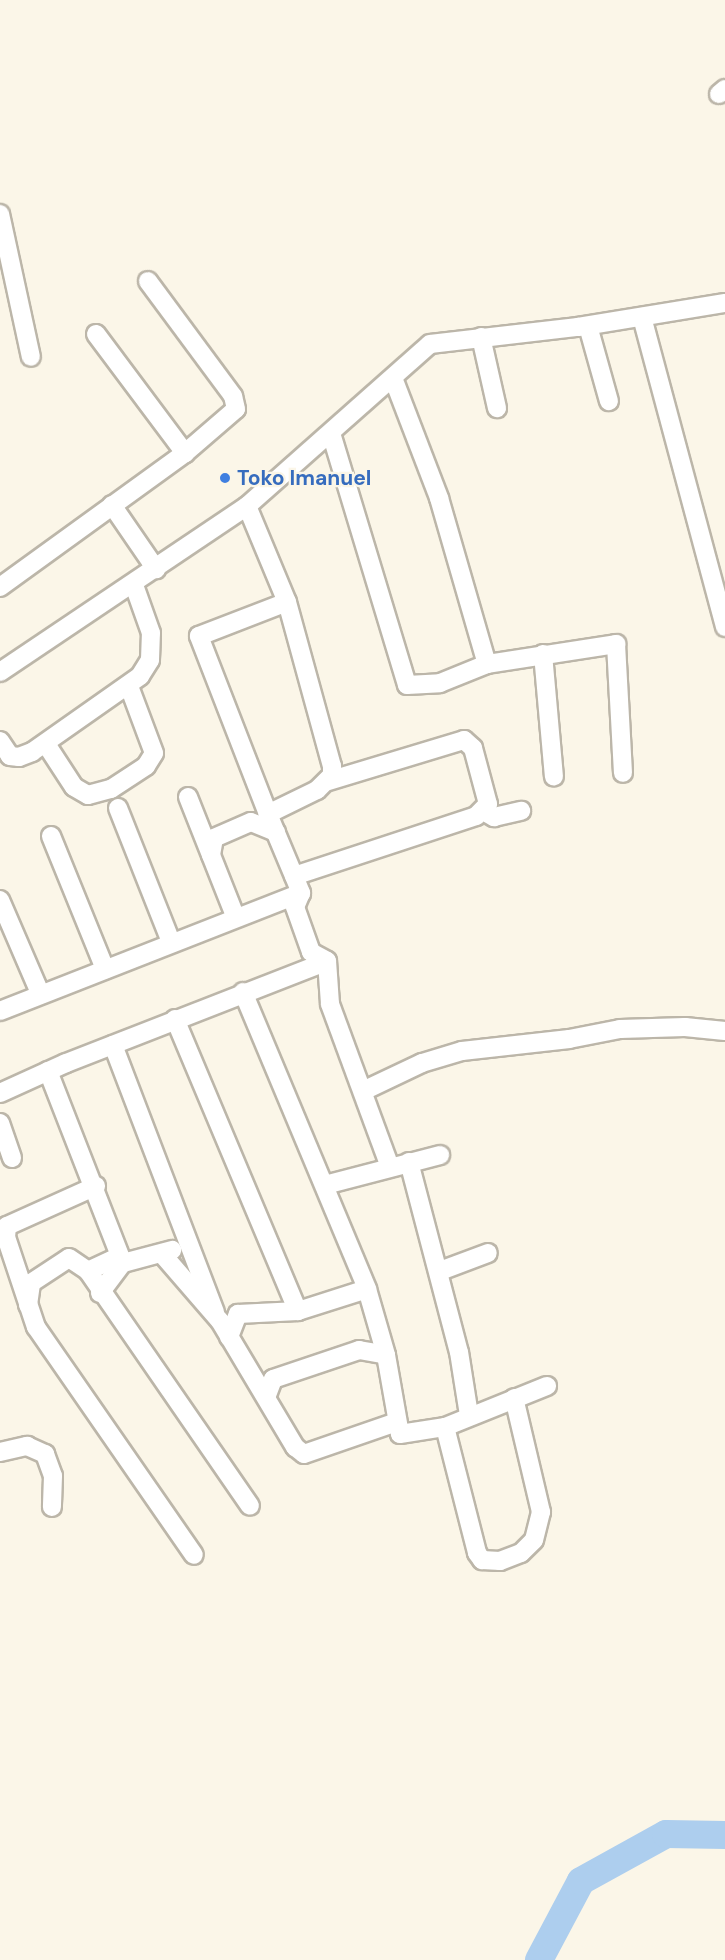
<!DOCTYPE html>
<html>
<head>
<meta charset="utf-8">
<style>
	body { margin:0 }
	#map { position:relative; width:725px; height:1960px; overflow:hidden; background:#fbf6e8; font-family:"DM Sans",sans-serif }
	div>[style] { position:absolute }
	.river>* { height:28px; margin:-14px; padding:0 14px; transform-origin:14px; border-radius:14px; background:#adceee }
	.roads { filter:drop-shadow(2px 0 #bcb6a9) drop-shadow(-2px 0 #bcb6a9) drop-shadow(0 2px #bcb6a9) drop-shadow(0 -2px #bcb6a9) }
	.minor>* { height:18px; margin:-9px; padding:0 9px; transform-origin:9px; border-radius:9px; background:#fff }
	.dots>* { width:16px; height:16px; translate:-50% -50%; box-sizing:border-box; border:3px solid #fbf6e8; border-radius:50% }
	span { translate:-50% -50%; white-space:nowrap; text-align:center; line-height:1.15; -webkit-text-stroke:4.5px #fbf6e8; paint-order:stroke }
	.shop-label { font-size:21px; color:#366cbe; font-weight:700 }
	.left { translate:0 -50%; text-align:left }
</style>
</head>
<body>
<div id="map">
	<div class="river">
		<i style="left:539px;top:1960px;width:89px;rotate:-62deg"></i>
		<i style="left:581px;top:1881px;width:97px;rotate:-28.9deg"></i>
		<i style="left:666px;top:1834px;width:59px;rotate:1deg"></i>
	</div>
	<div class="roads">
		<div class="minor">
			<i style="left:719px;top:94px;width:8px;rotate:-40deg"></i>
			<i style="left:0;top:214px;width:146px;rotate:77.8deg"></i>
			<i style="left:642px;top:317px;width:321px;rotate:75deg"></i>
			<i style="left:588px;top:326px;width:78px;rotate:74.4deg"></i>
			<i style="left:96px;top:334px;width:149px;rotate:53.2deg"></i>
			<i style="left:481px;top:337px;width:73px;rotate:77.3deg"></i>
			<i style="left:393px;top:378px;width:129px;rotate:69deg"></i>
			<i style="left:439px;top:498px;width:173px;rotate:73.9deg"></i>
			<i style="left:331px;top:433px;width:263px;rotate:73.2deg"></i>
			<i style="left:407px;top:685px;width:33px;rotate:-3deg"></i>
			<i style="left:440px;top:683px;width:51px;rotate:-22deg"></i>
			<i style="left:487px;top:664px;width:131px;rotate:-8.8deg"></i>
			<i style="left:616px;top:644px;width:129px;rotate:86.9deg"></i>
			<i style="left:112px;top:505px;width:78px;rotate:55.5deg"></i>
			<i style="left:247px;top:506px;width:104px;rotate:67.4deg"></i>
			<i style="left:287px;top:602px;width:170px;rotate:74.7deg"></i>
			<i style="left:332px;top:766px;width:9px;rotate:90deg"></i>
			<i style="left:332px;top:775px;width:21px;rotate:135deg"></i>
			<i style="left:317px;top:790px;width:55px;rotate:153.9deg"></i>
			<i style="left:268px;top:814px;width:86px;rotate:67.3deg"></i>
			<i style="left:301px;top:893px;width:15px;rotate:113deg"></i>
			<i style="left:295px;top:907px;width:48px;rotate:70.4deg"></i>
			<i style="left:311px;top:952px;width:18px;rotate:29deg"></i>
			<i style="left:327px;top:961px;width:43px;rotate:86deg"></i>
			<i style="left:330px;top:1004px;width:174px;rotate:69.8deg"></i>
			<i style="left:0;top:587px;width:228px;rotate:-35.9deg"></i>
			<i style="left:185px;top:453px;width:67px;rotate:-40.8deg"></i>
			<i style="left:236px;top:409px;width:13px;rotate:-103deg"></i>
			<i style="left:233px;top:396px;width:143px;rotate:-126.5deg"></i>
			<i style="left:543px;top:654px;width:123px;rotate:84.9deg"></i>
			<i style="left:0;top:672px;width:298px;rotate:-33.9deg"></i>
			<i style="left:247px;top:506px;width:244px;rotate:-41.5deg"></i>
			<i style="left:430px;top:344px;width:149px;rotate:-6.6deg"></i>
			<i style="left:578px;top:327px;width:149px;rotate:-9.3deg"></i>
			<i style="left:0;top:741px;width:18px;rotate:56deg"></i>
			<i style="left:10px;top:756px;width:9px;rotate:6deg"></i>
			<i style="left:19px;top:757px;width:14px;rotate:-21deg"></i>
			<i style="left:32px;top:752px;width:132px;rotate:-35.1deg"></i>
			<i style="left:140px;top:676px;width:19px;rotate:-58deg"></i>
			<i style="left:150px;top:660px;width:27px;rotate:-88deg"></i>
			<i style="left:151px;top:633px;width:51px;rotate:-109.5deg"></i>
			<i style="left:46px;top:744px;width:51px;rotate:56.9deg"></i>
			<i style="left:74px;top:787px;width:16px;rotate:30deg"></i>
			<i style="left:88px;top:795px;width:24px;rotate:-15deg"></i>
			<i style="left:111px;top:789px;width:42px;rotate:-33.3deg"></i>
			<i style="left:146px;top:766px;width:15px;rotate:-58deg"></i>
			<i style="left:154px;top:753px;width:72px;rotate:-110.5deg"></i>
			<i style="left:188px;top:797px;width:128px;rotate:68.4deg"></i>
			<i style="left:118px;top:808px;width:144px;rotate:68.4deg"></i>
			<i style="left:483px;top:811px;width:13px;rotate:29deg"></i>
			<i style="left:494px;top:817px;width:28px;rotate:-13deg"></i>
			<i style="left:268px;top:814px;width:191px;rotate:-111.2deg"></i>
			<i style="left:199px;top:636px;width:94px;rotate:-21.1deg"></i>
			<i style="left:51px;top:836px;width:144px;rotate:67.9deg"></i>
			<i style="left:211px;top:855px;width:17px;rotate:-80deg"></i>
			<i style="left:214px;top:838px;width:40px;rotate:-23.4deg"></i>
			<i style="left:251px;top:822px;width:27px;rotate:22deg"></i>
			<i style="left:294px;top:876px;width:192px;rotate:-18.2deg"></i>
			<i style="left:476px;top:816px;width:17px;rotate:-45deg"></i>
			<i style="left:488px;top:804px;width:58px;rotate:-105deg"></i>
			<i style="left:473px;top:748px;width:12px;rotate:-138deg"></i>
			<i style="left:464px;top:740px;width:142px;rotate:163.2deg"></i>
			<i style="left:0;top:900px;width:103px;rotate:66.7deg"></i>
			<i style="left:243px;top:992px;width:322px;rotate:67.3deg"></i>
			<i style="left:367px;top:1289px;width:69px;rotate:73.9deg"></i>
			<i style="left:386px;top:1355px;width:80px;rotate:80deg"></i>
			<i style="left:400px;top:1434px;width:46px;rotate:-8.8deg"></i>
			<i style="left:445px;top:1427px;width:110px;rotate:-21.9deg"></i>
			<i style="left:0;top:1011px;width:323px;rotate:-21.4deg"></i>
			<i style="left:175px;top:1019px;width:317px;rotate:67.2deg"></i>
			<i style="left:113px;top:1045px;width:286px;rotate:69.1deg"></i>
			<i style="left:48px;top:1071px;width:206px;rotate:68.7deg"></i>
			<i style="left:363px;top:1091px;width:65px;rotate:-25.4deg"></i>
			<i style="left:422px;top:1063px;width:42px;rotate:-16.7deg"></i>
			<i style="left:462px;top:1051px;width:108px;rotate:-6.4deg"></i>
			<i style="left:569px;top:1039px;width:52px;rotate:-11.1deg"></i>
			<i style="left:620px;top:1029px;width:65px;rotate:-1.8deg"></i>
			<i style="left:685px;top:1027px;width:40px;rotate:5.7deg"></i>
			<i style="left:0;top:1093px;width:72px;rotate:-24.4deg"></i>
			<i style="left:66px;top:1063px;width:280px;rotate:-21.3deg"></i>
			<i style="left:0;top:1123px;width:37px;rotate:71deg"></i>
			<i style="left:409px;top:1162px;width:196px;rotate:75.3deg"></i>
			<i style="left:459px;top:1352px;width:64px;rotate:81deg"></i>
			<i style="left:325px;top:1185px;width:119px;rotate:-14.6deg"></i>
			<i style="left:96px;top:1186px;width:98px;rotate:155.8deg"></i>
			<i style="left:7px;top:1226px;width:11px;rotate:95deg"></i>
			<i style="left:6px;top:1237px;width:95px;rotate:71.6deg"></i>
			<i style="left:36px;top:1327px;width:277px;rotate:55.3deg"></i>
			<i style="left:163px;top:1255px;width:87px;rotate:49.2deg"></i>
			<i style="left:220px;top:1321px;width:147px;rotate:59.2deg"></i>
			<i style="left:295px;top:1447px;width:11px;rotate:38deg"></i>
			<i style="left:304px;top:1454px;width:98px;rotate:-19deg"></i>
			<i style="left:88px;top:1271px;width:35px;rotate:-25deg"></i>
			<i style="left:440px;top:1271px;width:51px;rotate:-20.6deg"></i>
			<i style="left:100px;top:1293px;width:38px;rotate:-53deg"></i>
			<i style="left:123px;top:1263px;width:51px;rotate:-14.9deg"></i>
			<i style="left:28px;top:1305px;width:22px;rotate:-82deg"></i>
			<i style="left:31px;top:1283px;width:45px;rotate:-33.3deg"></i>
			<i style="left:69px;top:1258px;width:23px;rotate:34deg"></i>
			<i style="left:88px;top:1271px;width:285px;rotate:55.4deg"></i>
			<i style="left:229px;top:1337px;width:25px;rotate:-69deg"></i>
			<i style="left:238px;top:1314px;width:60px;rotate:-2.9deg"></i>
			<i style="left:298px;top:1311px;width:72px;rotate:-17.7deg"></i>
			<i style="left:267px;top:1395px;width:17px;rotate:-69deg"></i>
			<i style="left:273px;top:1379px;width:91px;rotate:-18.6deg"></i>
			<i style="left:359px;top:1350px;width:27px;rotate:10deg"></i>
			<i style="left:445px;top:1427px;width:130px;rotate:75.7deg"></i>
			<i style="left:477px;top:1553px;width:9px;rotate:54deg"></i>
			<i style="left:482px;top:1560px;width:18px;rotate:3deg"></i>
			<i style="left:500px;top:1561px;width:22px;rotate:-21deg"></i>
			<i style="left:521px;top:1553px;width:18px;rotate:-45deg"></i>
			<i style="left:534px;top:1540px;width:29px;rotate:-76deg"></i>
			<i style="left:541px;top:1512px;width:117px;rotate:-103.3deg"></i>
			<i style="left:0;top:1452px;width:28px;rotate:-13deg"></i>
			<i style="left:27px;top:1446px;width:20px;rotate:24deg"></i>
			<i style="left:45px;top:1454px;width:23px;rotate:70deg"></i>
			<i style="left:53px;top:1476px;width:31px;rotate:92deg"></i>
		</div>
	</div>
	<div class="dots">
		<i style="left:225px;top:478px;background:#3f7fe0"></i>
	</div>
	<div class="shop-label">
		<span class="left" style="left:237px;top:478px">Toko Imanuel</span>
	</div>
</div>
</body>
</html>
